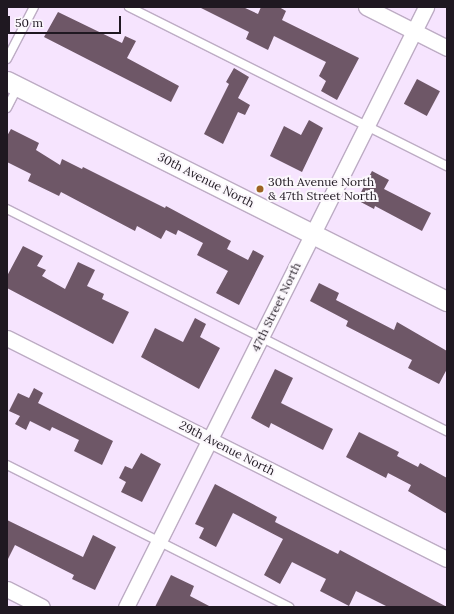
<!DOCTYPE html>
<html>
<head>
<meta charset="utf-8">
<style>
	body { margin:0 }
	#map { position:relative; width:454px; height:614px; overflow:hidden; background:#f6e4fe; font-family:Lora,serif }
	div>[style] { position:absolute }
	.building>* { inset:0; background:#6e5767; transform-origin:0 0 }
	.roads { filter:drop-shadow(1px 0 #bdacc4) drop-shadow(-1px 0 #bdacc4) drop-shadow(0 1px #bdacc4) drop-shadow(0 -1px #bdacc4) }
	.service>* { height:8px; margin:-4px; padding:0 4px; transform-origin:4px; border-radius:4px; background:#fff }
	.minor>* { height:15px; margin:-7.5px; padding:0 7.5px; transform-origin:7.5px; border-radius:7.5px; background:#fff }
	.tertiary>* { height:19px; margin:-9.5px; padding:0 9.5px; transform-origin:9.5px; border-radius:9.5px; background:#fff }
	.dots>* { width:11px; height:11px; translate:-50% -50%; box-sizing:border-box; border:2px solid #fbf7fc; border-radius:50% }
	span { translate:-50% -50%; white-space:nowrap; text-align:center; line-height:1.15; -webkit-text-stroke:4px #fbf7fc; paint-order:stroke }
	.street-label { font-size:12px; color:#1f1821 }
	.poi-label { font-size:12px; color:#1f1821 }
	.left { translate:0 -50%; text-align:left }
	.frame { position:absolute; inset:0; border:8px solid #1f1821; pointer-events:none }
	.scale { position:absolute; left:8px; top:16px; width:113px; height:18px; box-sizing:border-box; border:2px solid #1f1821; border-top:0; padding-left:5px; font-size:12px; line-height:14px; white-space:nowrap; color:#1f1821; -webkit-text-stroke:3px #fbf7fc; paint-order:stroke }
</style>
</head>
<body>
<div id="map">
	<div class="building">
		<i style="clip-path:polygon(199px 7px,243px 7px,258px 14px,261px 7px,279px 7px,286px 11px,282px 20px,359px 58px,337px 100px,321px 91px,326px 81px,319px 76px,326px 62px,274px 36px,268px 50px,246px 39px,249px 32px)"></i>
		<i style="clip-path:polygon(58px 12px,122px 43px,125px 36px,136px 41px,127px 58px,179px 86px,171px 102px,44px 37px)"></i>
		<i style="clip-path:polygon(234px 68px,249px 77px,238px 98px,250px 105px,245px 115px,238px 112px,223px 144px,204px 134px,229px 84px,226px 82px)"></i>
		<i style="left:417px;top:79px;width:26px;height:28px;rotate:28deg"></i>
		<i style="clip-path:polygon(309px 120px,323px 128px,302px 172px,270px 156px,284px 126px,301px 135px)"></i>
		<i style="clip-path:polygon(11px 129px,39px 143px,36px 150px,60px 165px,62px 159px,82px 169px,83px 167px,165px 208px,166px 206px,231px 241px,227px 249px,248px 260px,253px 250px,264px 256px,239px 305px,216px 293px,228px 271px,197px 255px,203px 243px,178px 230px,176px 235px,166px 230px,161px 239px,137px 226px,135px 231px,61px 192px,59px 196px,28px 181px,31px 174px,7px 162px,7px 136px)"></i>
		<i style="clip-path:polygon(372px 171px,389px 180px,384px 189px,431px 213px,422px 231px,375px 206px,374px 209px,357px 200px)"></i>
		<i style="clip-path:polygon(23px 246px,43px 256px,37px 266px,46px 270px,42px 276px,65px 289px,78px 262px,95px 270px,87px 286px,104px 294px,102px 299px,129px 312px,113px 344px,7px 288px,7px 276px)"></i>
		<i style="clip-path:polygon(319px 283px,339px 293px,336px 300px,394px 330px,397px 322px,447px 351px,447px 369px,439px 384px,408px 368px,412px 360px,346px 326px,348px 321px,310px 301px)"></i>
		<i style="clip-path:polygon(195px 318px,206px 324px,200px 337px,220px 348px,199px 389px,141px 357px,155px 328px,183px 342px)"></i>
		<i style="clip-path:polygon(275px 369px,293px 378px,281px 403px,333px 429px,323px 450px,271px 423px,269px 428px,251px 418px)"></i>
		<i style="clip-path:polygon(34px 388px,43px 393px,38px 403px,113px 441px,102px 465px,74px 451px,79px 440px,52px 427px,50px 431px,30px 421px,26px 430px,15px 424px,20px 416px,9px 411px,18px 393px,29px 398px)"></i>
		<i style="clip-path:polygon(359px 432px,399px 452px,397px 456px,418px 467px,420px 463px,447px 478px,447px 514px,408px 491px,411px 485px,388px 473px,386px 478px,346px 457px)"></i>
		<i style="clip-path:polygon(141px 453px,161px 464px,142px 502px,121px 492px,126px 482px,119px 478px,125px 466px,132px 469px)"></i>
		<i style="clip-path:polygon(215px 484px,277px 517px,275px 522px,338px 554px,340px 550px,447px 607px,388px 607px,356px 591px,349px 606px,320px 591px,326px 579px,292px 562px,280px 584px,264px 575px,283px 539px,233px 513px,216px 547px,199px 538px,204px 528px,195px 524px)"></i>
		<i style="clip-path:polygon(7px 520px,83px 557px,93px 535px,116px 547px,95px 590px,72px 579px,74px 575px,15px 545px,7px 561px)"></i>
		<i style="clip-path:polygon(171px 575px,194px 586px,190px 596px,211px 607px,155px 607px)"></i>
	</div>
	<div class="roads">
		<div class="service">
			<i style="left:129px;top:7px;width:356px;rotate:26.6deg"></i>
			<i style="left:7px;top:59px;width:59px;rotate:-62.6deg"></i>
			<i style="left:7px;top:108px;width:25px;rotate:-63deg"></i>
			<i style="left:7px;top:209px;width:493px;rotate:26.8deg"></i>
			<i style="left:7px;top:465px;width:316px;rotate:26.7deg"></i>
		</div>
		<div class="minor">
			<i style="left:366px;top:7px;width:91px;rotate:26.8deg"></i>
			<i style="left:7px;top:338px;width:492px;rotate:26.7deg"></i>
			<i style="left:7px;top:589px;width:39px;rotate:27deg"></i>
			<i style="left:126px;top:607px;width:671px;rotate:-63.43deg"></i>
		</div>
		<div class="tertiary">
			<i style="left:7px;top:81px;width:492px;rotate:26.6deg"></i>
		</div>
	</div>
	<div class="dots">
		<i style="left:260px;top:189px;background:#9d6322"></i>
	</div>
	<div class="street-label">
		<span style="left:206px;top:180px;rotate:27deg">30th Avenue North</span>
		<span style="left:276px;top:307px;rotate:-64deg">47th Street North</span>
		<span style="left:227px;top:448px;rotate:27deg">29th Avenue North</span>
	</div>
	<div class="poi-label">
		<span class="left" style="left:268px;top:189px">30th Avenue North<br>&amp; 47th Street North</span>
	</div>
	<div class="frame"></div>
	<div class="scale">50 m</div>
</div>
</body>
</html>
